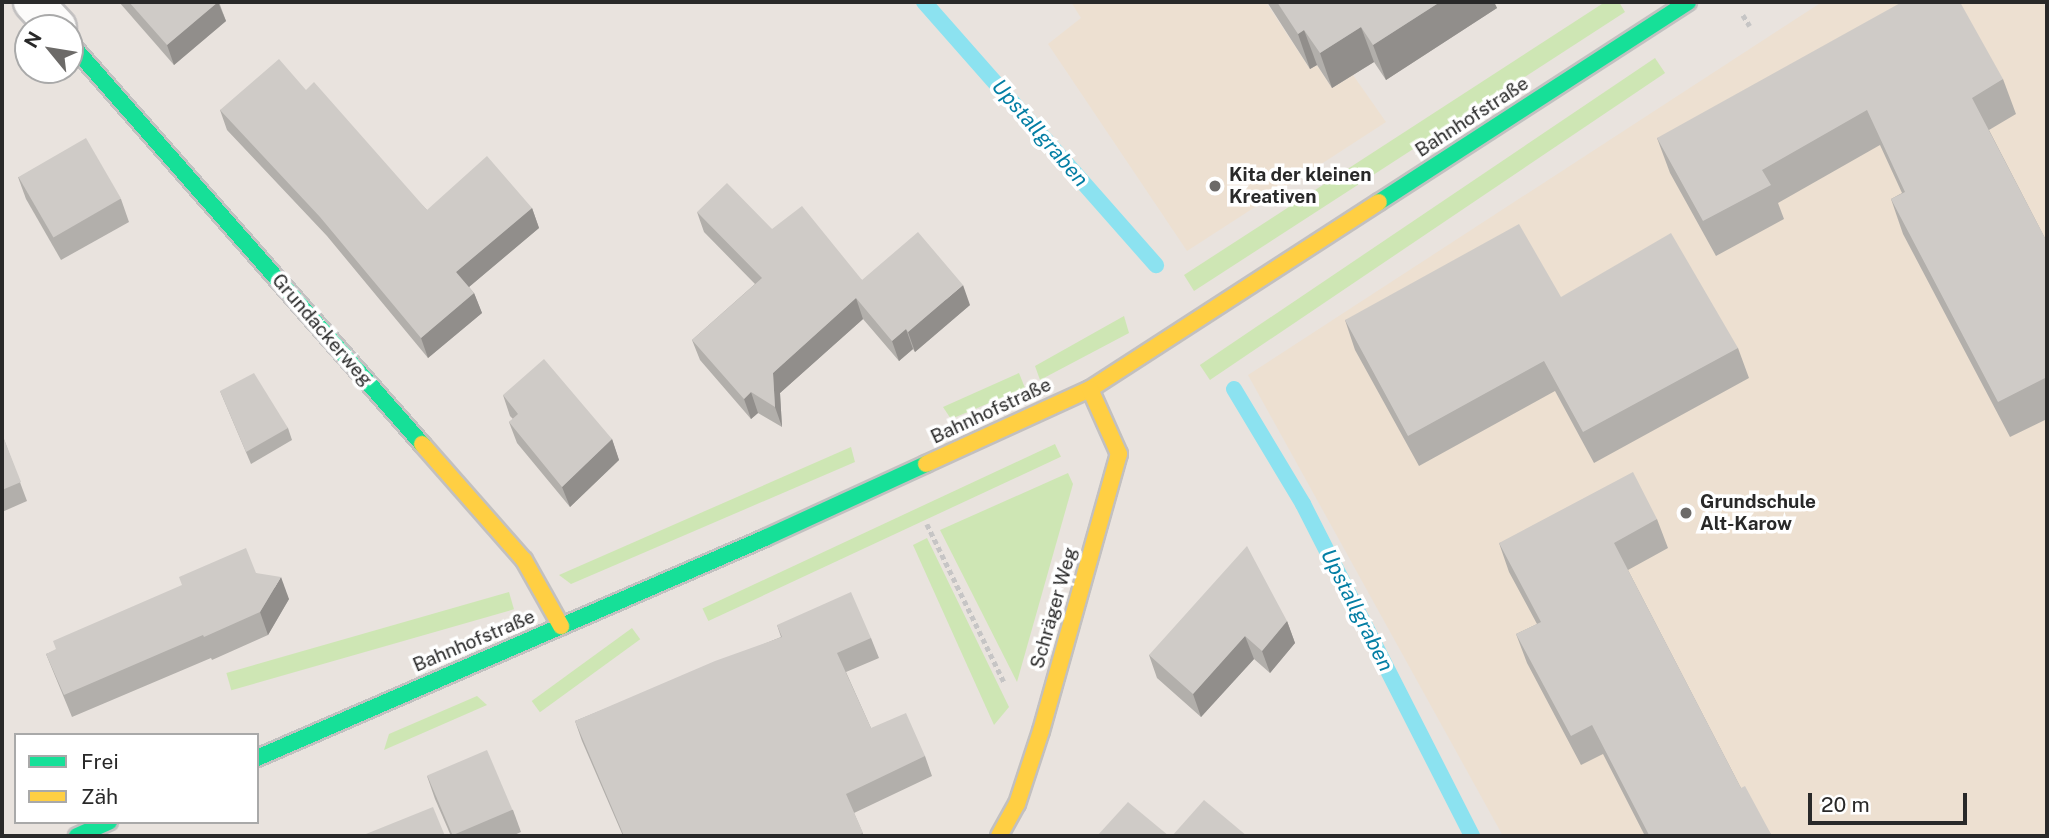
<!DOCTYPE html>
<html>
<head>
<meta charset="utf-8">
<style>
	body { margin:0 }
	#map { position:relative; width:2049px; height:838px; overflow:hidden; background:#e9e3de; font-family:"Public Sans",sans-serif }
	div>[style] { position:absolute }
	.education>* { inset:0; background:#ede0d1 }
	.green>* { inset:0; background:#cee6b4; transform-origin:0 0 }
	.stream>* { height:16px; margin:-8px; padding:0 8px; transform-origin:8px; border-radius:8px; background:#8ce2f0 }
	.path>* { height:4.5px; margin-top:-2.25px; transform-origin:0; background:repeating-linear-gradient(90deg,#c6c5c5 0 5px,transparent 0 8.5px) }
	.roads { filter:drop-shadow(2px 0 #c2c0c0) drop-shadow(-2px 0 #c2c0c0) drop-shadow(0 2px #c2c0c0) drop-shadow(0 -2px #c2c0c0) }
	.street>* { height:38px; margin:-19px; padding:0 19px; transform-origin:19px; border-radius:19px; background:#fcfbfa }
	.fast>* { height:16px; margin:-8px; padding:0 8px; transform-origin:8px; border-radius:8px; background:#16e098 }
	.slow>* { height:16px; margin:-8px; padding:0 8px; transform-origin:8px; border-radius:8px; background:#ffcf43 }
	.wall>* { inset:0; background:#b2afab }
	.shaded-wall>* { inset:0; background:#918e8b }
	.building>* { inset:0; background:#cfcbc7; transform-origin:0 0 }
	.dots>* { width:19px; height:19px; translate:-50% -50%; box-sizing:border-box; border:4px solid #fff; border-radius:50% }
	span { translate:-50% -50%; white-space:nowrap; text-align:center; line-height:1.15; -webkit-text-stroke:7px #fff; paint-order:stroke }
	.street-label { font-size:19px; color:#292929 }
	.poi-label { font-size:19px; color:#292929; font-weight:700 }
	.left { translate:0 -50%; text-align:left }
	.water-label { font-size:21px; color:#037ea4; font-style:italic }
	.frame { position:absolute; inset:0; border:4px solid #292929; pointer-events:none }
	.legend { position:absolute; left:14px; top:733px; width:245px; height:91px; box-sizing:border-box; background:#fff; border:2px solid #a9a9a9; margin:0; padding:9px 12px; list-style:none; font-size:21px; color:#292929 }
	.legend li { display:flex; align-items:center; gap:14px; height:35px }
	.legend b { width:35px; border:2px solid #a9a9a9 }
	.north { position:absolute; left:14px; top:14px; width:70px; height:70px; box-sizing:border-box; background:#fff; border:2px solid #a9a9a9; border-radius:50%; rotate:300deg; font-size:19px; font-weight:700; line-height:28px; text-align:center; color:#292929 }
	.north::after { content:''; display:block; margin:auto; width:24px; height:32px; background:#6c6a68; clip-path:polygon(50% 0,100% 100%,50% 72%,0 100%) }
	.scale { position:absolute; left:1808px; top:793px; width:159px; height:32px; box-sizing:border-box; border:4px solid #292929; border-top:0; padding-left:9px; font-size:21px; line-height:24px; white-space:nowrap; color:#292929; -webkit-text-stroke:5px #fff; paint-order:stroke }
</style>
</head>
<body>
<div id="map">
	<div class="education">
		<i style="clip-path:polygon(1071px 2px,1266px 2px,1310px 69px,1317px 65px,1332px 88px,1353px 75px,1386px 122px,1187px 251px,1048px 44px,1081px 18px)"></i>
		<i style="clip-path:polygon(1822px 2px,2043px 2px,2047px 13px,2047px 836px,1503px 836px,1248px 375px)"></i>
	</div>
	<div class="green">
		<i style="clip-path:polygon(1605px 2px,1619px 2px,1625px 12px,1194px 291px,1184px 275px)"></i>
		<i style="left:1655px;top:58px;width:18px;height:549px;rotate:56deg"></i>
		<i style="clip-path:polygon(1124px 316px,1129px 333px,1040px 380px,1035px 366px)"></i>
		<i style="clip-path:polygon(1019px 373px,1025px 388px,951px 419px,943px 407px)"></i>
		<i style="left:1055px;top:444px;width:14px;height:389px;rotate:65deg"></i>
		<i style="clip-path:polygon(851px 447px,855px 462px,571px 584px,559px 575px)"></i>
		<i style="clip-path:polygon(1068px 473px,1073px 484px,1017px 682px,940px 530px)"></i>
		<i style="clip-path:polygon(927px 538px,1009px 707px,994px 725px,913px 545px)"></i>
		<i style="left:509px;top:592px;width:18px;height:294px;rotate:74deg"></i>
		<i style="left:632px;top:628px;width:14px;height:124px;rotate:54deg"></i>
		<i style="clip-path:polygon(477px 696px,487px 705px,384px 750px,389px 734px)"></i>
	</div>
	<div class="stream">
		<i style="left:924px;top:2px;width:351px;rotate:48.6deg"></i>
		<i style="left:1234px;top:389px;width:134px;rotate:59deg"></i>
		<i style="left:1303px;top:504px;width:373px;rotate:63deg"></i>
	</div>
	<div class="path">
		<i style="left:1743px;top:15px;width:13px;rotate:58deg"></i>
		<i style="left:927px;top:524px;width:178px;rotate:64deg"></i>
	</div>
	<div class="roads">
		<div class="street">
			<i style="left:33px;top:2px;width:35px;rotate:47deg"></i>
		</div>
		<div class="fast">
			<i style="left:70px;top:43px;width:534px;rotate:48.72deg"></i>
			<i style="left:1379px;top:202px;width:368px;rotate:-32.9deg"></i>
			<i style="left:257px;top:758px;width:554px;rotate:-23.42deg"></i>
			<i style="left:765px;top:538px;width:177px;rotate:-24.7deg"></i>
			<i style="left:77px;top:836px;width:35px;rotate:-24deg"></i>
		</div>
		<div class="slow">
			<i style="left:422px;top:444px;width:154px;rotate:48.7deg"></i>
			<i style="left:524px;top:560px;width:76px;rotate:60.7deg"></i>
			<i style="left:926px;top:464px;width:180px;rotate:-24.6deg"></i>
			<i style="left:1090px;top:389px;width:344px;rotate:-32.9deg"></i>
			<i style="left:999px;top:836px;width:37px;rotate:-61deg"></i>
			<i style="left:1017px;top:804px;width:77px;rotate:-71.8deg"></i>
			<i style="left:1041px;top:731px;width:288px;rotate:-74.3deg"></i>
			<i style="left:1119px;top:454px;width:71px;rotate:-114deg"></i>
		</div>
	</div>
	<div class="wall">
		<i style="clip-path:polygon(119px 2px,219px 2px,226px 21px,174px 65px)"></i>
		<i style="clip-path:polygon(1267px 2px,1494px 2px,1497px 8px,1386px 80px,1374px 62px,1332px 88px,1317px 65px,1310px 69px)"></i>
		<i style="clip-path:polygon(2003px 79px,2016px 114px,1989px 130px,2047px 242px,2047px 419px,2010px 437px,1903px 234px,1891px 199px,1902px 193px,1880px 145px,1778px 203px,1784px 219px,1716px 256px,1670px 173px,1657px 138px)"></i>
		<i style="clip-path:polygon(306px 90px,427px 210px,532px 208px,539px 228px,469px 287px,474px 293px,482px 313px,428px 358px,327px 236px,227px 130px,220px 110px)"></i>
		<i style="clip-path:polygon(18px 177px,121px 199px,129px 222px,61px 260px,26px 199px)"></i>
		<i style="clip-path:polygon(697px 212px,772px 229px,862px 280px,970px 305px,915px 352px,913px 349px,899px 361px,863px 319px,780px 393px,782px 427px,758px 413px,751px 419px,700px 360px,692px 340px,755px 284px,704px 232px)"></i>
		<i style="clip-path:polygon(1561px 297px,1738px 348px,1749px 378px,1594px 463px,1555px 391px,1419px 466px,1355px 350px,1345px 320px)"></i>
		<i style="clip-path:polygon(220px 391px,288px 428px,292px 440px,251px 464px)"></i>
		<i style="clip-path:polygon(503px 395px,612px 439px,619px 460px,570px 507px,517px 443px,509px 422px,513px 419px,510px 416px)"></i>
		<i style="clip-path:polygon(2px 434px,27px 501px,2px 512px)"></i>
		<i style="clip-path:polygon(1657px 519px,1668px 548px,1628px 570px,1741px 788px,1772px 836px,1645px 836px,1603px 754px,1581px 765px,1527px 663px,1516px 634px,1537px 624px,1509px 572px,1499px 543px)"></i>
		<i style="clip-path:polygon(256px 573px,289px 599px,268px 635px,212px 660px,211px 658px,72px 717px,55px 676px,46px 654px)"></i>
		<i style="clip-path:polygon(1287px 621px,1295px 643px,1270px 673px,1254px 659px,1201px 717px,1157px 678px,1149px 655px)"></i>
		<i style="clip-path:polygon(777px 625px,871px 638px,879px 658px,846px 672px,871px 728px,925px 756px,932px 776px,854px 813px,864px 836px,623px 836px,582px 741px,575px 721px,781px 637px)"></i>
		<i style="clip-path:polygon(427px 776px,513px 810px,521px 832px,512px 836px,451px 836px,435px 799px)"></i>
	</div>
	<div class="shaded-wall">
		<i style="clip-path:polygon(218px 2px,226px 21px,174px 65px,167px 45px)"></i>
		<i style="clip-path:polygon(1440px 2px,1494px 2px,1497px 8px,1386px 80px,1373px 45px)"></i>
		<i style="clip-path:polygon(1361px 27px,1374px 62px,1332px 88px,1320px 53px)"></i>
		<i style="clip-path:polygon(1304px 30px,1317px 65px,1310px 69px,1298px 34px)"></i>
		<i style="clip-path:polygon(532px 208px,539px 228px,463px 292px,456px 272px)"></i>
		<i style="clip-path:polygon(963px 285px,970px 305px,915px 352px,908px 332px)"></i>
		<i style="clip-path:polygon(474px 293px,482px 313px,428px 358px,421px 338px)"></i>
		<i style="clip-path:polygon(856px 298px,863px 319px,780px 393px,782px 427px,775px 407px,773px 373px)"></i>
		<i style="clip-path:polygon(906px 329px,913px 349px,899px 361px,892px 341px)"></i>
		<i style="clip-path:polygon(751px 392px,758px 413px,751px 419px,744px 399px)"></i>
		<i style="clip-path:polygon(612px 439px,619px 460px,570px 507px,562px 487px)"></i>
		<i style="clip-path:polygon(281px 577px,289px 599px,268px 635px,260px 612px)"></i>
		<i style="clip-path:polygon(1287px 621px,1295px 643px,1270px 673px,1262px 651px)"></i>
		<i style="clip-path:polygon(1245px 636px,1254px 659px,1201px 717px,1193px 694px)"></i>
	</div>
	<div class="building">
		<i style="clip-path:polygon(129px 2px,218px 2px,167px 45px)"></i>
		<i style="clip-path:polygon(1277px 2px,1440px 2px,1373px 45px,1361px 27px,1320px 53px,1304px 30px,1298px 34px)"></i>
		<i style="clip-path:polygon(1902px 2px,1960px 2px,2003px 79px,1972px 98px,2047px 242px,2047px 377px,1998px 402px,1891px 199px,1905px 192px,1867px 110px,1762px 170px,1771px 185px,1703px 221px,1657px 138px)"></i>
		<i style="clip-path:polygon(279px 59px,306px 90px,314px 82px,427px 210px,487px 156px,532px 208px,456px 272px,474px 293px,421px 338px,320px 217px,220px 110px)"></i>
		<i style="left:86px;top:138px;width:70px;height:78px;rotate:60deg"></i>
		<i style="clip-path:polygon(727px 183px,772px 229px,802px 206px,862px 280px,918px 232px,963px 285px,908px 332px,906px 329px,892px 341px,856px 298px,773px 373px,775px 407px,751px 392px,744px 399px,692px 340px,762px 278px,697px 212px)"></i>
		<i style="clip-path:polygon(1519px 224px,1561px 297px,1671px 233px,1738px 348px,1583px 432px,1544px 361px,1408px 436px,1345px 320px)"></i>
		<i style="clip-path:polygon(544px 359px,612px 439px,562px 487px,509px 422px,518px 414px,503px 395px)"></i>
		<i style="clip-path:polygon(254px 373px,288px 428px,246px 452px,220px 391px)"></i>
		<i style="clip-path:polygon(2px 434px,21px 482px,2px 490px)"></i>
		<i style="clip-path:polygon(1633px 472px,1657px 519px,1614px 543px,1741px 788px,1745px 786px,1772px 836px,1646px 836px,1649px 835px,1592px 725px,1571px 736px,1516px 634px,1541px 622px,1499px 543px)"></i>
		<i style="clip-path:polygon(1247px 546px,1287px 621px,1262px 651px,1245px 636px,1193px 694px,1149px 655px)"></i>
		<i style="clip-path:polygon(246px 548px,256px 573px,281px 577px,260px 612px,204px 637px,203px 635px,64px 695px,46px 654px,56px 649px,53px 641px,182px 585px,179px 577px)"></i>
		<i style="clip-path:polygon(851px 592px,871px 638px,837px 653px,871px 728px,906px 713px,925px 756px,846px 794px,863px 833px,855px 836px,624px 836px,575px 721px,715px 661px,782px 637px,777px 625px)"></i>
		<i style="left:487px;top:750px;width:65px;height:65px;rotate:67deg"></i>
		<i style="clip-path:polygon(1204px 800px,1247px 836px,1172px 836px)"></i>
		<i style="clip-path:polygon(1128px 802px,1169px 836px,1097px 836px)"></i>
		<i style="clip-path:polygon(433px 807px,445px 836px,361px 836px)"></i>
	</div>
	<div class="dots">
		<i style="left:1215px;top:186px;background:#6c6a68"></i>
		<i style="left:1686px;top:513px;background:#6c6a68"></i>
	</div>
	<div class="street-label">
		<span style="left:1472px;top:117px;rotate:-33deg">Bahnhofstraße</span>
		<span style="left:322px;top:330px;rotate:49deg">Grundackerweg</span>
		<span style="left:991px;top:411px;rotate:-25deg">Bahnhofstraße</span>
		<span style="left:1054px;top:608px;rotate:-74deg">Schräger Weg</span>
		<span style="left:474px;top:641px;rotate:-23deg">Bahnhofstraße</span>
	</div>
	<div class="poi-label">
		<span class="left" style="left:1229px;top:186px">Kita der kleinen<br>Kreativen</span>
		<span class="left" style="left:1700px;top:513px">Grundschule<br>Alt-Karow</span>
	</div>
	<div class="water-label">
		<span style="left:1040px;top:133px;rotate:49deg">Upstallgraben</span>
		<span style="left:1357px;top:610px;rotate:63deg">Upstallgraben</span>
	</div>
	<div class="frame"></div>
	<ul class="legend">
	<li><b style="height:9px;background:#16e098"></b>Frei</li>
	<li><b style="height:9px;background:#ffcf43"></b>Zäh</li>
	</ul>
	<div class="north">N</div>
	<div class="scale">20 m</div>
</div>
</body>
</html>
